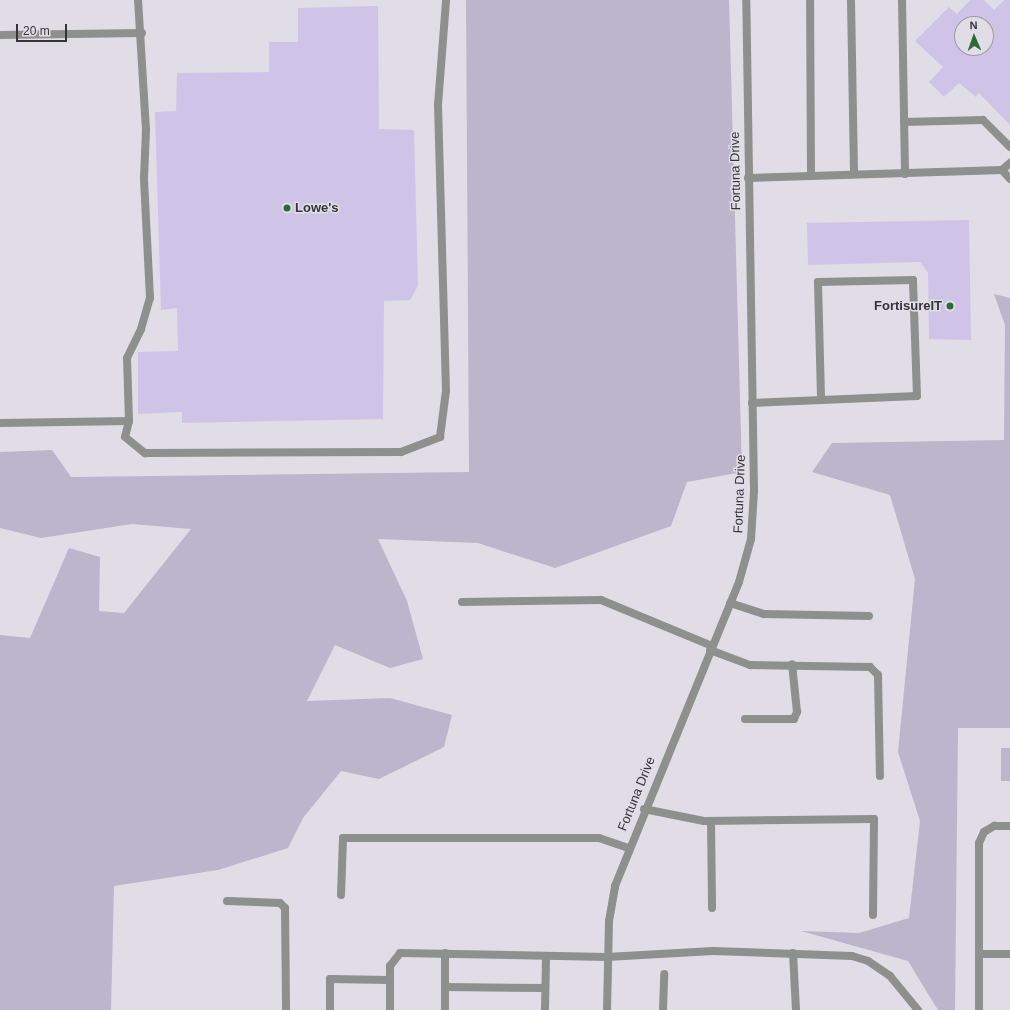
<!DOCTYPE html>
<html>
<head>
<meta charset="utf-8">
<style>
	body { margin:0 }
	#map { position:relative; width:1010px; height:1010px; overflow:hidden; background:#e0dde7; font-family:Helvetica,sans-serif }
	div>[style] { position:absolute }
	.green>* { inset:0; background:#bcb5cb; transform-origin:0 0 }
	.building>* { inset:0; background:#cfc4e7 }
	.service>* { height:8px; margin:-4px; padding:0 4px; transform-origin:4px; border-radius:4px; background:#8d908d }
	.minor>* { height:8px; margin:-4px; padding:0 4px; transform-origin:4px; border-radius:4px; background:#8d908d }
	.dots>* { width:11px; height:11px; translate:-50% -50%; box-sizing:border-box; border:2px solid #e0dde7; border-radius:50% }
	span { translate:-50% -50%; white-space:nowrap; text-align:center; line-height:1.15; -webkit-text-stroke:3px #e0dde7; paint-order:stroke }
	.street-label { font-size:13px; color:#353438 }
	.poi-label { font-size:13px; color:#353438; font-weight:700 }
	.left { translate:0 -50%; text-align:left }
	.right { translate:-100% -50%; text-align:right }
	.north { position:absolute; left:954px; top:16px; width:40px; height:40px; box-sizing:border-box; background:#e0dde7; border:1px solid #9c99a1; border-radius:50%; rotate:358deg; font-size:11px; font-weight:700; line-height:16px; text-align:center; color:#353438 }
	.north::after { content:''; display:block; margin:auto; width:14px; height:18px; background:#296c36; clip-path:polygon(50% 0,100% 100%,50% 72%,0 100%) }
	.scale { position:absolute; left:16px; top:24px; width:51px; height:18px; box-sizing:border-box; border:2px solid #353438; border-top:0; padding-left:5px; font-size:12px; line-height:14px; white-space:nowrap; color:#353438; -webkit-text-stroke:3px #e0dde7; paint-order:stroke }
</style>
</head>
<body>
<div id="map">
	<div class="green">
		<i style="clip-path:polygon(466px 0,729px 0,742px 472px,687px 482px,671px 526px,555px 568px,478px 543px,378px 539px,407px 601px,423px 659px,390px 668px,335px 645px,307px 701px,390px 698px,452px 715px,444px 747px,379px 779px,341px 771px,303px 818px,288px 848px,218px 870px,114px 886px,111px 1010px,0 1010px,0 635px,30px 638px,69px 548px,100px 557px,99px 611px,124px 613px,191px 529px,132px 524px,41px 538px,0 528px,0 452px,52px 450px,71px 477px,469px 472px)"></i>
		<i style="clip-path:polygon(994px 294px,1010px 298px,1010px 728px,958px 728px,955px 1010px,938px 1010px,908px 961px,801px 931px,859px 933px,909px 918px,920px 821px,898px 752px,915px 579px,890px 495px,812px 472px,832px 443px,1004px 440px,1005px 325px)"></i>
		<i style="left:1010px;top:748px;width:33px;height:9px;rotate:90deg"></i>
	</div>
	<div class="building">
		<i style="clip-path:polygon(evenodd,970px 0,984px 0,994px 10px,1004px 0,1010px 0,1010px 125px,979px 93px,976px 97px,959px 83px,944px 97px,929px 82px,943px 67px,915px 41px,949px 7px,957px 14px,970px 0,962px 24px,986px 24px,986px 48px,962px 48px,962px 24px)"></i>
		<i style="clip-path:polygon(378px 6px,379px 129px,414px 130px,418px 286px,410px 300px,384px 301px,383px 419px,182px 423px,182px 412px,138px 414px,138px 352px,178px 351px,177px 308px,161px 310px,155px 112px,176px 111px,177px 73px,269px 72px,269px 42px,298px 42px,298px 8px)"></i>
		<i style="clip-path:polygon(969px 220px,971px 340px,929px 339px,928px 273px,920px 262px,808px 265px,807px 223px)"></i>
	</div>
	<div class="service">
		<i style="left:851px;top:0;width:174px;rotate:89deg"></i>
		<i style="left:902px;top:0;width:174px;rotate:89deg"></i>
		<i style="left:0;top:35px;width:142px;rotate:-0.8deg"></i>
		<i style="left:904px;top:122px;width:79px;rotate:-1.5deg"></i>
		<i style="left:983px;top:120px;width:38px;rotate:45deg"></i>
		<i style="left:1002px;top:170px;width:12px;rotate:48deg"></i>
		<i style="left:811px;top:176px;width:191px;rotate:-1.8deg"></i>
		<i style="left:1002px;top:170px;width:11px;rotate:-41deg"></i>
		<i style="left:748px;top:178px;width:63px;rotate:-1.8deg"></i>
		<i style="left:811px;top:176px;width:176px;rotate:-90.3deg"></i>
		<i style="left:752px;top:403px;width:165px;rotate:-2.4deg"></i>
		<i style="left:917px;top:396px;width:116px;rotate:-92deg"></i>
		<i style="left:913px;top:280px;width:95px;rotate:178.8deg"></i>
		<i style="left:818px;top:282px;width:118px;rotate:88.5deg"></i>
		<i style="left:129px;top:421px;width:16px;rotate:104deg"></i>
		<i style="left:125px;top:437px;width:26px;rotate:39deg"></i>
		<i style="left:145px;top:453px;width:256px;rotate:-0.2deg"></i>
		<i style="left:401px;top:452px;width:42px;rotate:-21deg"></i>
		<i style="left:440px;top:437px;width:46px;rotate:-82.6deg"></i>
		<i style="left:446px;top:391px;width:286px;rotate:-91.6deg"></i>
		<i style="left:438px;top:105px;width:105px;rotate:-85.6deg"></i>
		<i style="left:0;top:423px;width:129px;rotate:-0.9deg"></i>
		<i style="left:129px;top:421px;width:63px;rotate:-91.8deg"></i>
		<i style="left:127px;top:358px;width:32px;rotate:-64deg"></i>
		<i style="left:141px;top:329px;width:32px;rotate:-74deg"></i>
		<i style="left:150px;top:298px;width:120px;rotate:-92.9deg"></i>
		<i style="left:144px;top:178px;width:48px;rotate:-87.6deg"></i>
		<i style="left:146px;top:130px;width:130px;rotate:-93.5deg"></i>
		<i style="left:462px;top:602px;width:139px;rotate:-0.8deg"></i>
		<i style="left:601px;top:600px;width:120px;rotate:22.5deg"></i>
		<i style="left:730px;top:603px;width:36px;rotate:18deg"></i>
		<i style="left:764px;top:614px;width:105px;rotate:1.1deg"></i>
		<i style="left:710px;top:650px;width:43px;rotate:20.6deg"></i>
		<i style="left:750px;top:665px;width:120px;rotate:1deg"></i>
		<i style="left:870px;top:667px;width:11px;rotate:45deg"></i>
		<i style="left:878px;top:675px;width:101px;rotate:88.9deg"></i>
		<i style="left:745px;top:719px;width:49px"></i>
		<i style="left:794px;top:719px;width:8px;rotate:-67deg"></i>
		<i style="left:797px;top:712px;width:48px;rotate:-95.9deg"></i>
		<i style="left:644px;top:809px;width:61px;rotate:11.3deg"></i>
		<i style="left:704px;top:821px;width:170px;rotate:-0.7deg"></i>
		<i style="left:874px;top:819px;width:96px;rotate:90.6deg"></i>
		<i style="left:711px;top:821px;width:87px;rotate:89.3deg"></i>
		<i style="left:341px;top:895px;width:57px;rotate:-88deg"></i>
		<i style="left:343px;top:838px;width:256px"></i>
		<i style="left:599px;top:838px;width:31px;rotate:19deg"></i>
		<i style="left:227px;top:901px;width:53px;rotate:2.2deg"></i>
		<i style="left:280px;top:903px;width:7px;rotate:45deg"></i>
		<i style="left:285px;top:908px;width:102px;rotate:89.4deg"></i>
		<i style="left:445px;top:953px;width:57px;rotate:90deg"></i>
		<i style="left:793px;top:953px;width:57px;rotate:87deg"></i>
		<i style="left:979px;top:954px;width:31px"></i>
		<i style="left:445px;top:987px;width:100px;rotate:0.6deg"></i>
		<i style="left:330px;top:1010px;width:31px;rotate:-90deg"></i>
		<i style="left:330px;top:979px;width:60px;rotate:1deg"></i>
		<i style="left:390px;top:1010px;width:44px;rotate:-90deg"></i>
		<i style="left:390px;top:966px;width:16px;rotate:-52deg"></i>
		<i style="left:400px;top:953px;width:207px;rotate:1.1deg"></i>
		<i style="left:607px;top:957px;width:106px;rotate:-3.2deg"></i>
		<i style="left:713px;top:951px;width:139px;rotate:2.1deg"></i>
		<i style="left:852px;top:956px;width:17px;rotate:17deg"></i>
		<i style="left:868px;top:961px;width:27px;rotate:34deg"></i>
		<i style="left:890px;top:976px;width:44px;rotate:50.5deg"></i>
		<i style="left:545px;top:1010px;width:54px;rotate:-88.9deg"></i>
		<i style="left:663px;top:1010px;width:36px;rotate:-88deg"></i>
		<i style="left:979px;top:1010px;width:167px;rotate:-90deg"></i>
		<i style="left:979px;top:843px;width:12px;rotate:-66deg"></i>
		<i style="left:984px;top:832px;width:12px;rotate:-31deg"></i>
		<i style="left:994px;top:826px;width:16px"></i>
	</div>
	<div class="minor">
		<i style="left:607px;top:1010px;width:89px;rotate:-88.7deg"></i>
		<i style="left:609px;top:921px;width:36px;rotate:-80deg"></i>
		<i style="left:615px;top:886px;width:328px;rotate:-67.8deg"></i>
		<i style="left:739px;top:582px;width:45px;rotate:-74.4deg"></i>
		<i style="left:751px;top:539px;width:48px;rotate:-86.4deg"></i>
		<i style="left:754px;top:491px;width:491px;rotate:-90.9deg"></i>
	</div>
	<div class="dots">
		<i style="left:287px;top:208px;background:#296c36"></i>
		<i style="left:950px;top:306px;background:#296c36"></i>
	</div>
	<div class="street-label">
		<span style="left:736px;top:171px;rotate:-91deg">Fortuna Drive</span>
		<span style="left:740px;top:494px;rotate:-88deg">Fortuna Drive</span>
		<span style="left:637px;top:794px;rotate:-68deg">Fortuna Drive</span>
	</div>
	<div class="poi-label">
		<span class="left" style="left:295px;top:208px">Lowe's</span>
		<span class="right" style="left:942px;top:306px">FortisureIT</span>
	</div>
	<div class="north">N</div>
	<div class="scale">20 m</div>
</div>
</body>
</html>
